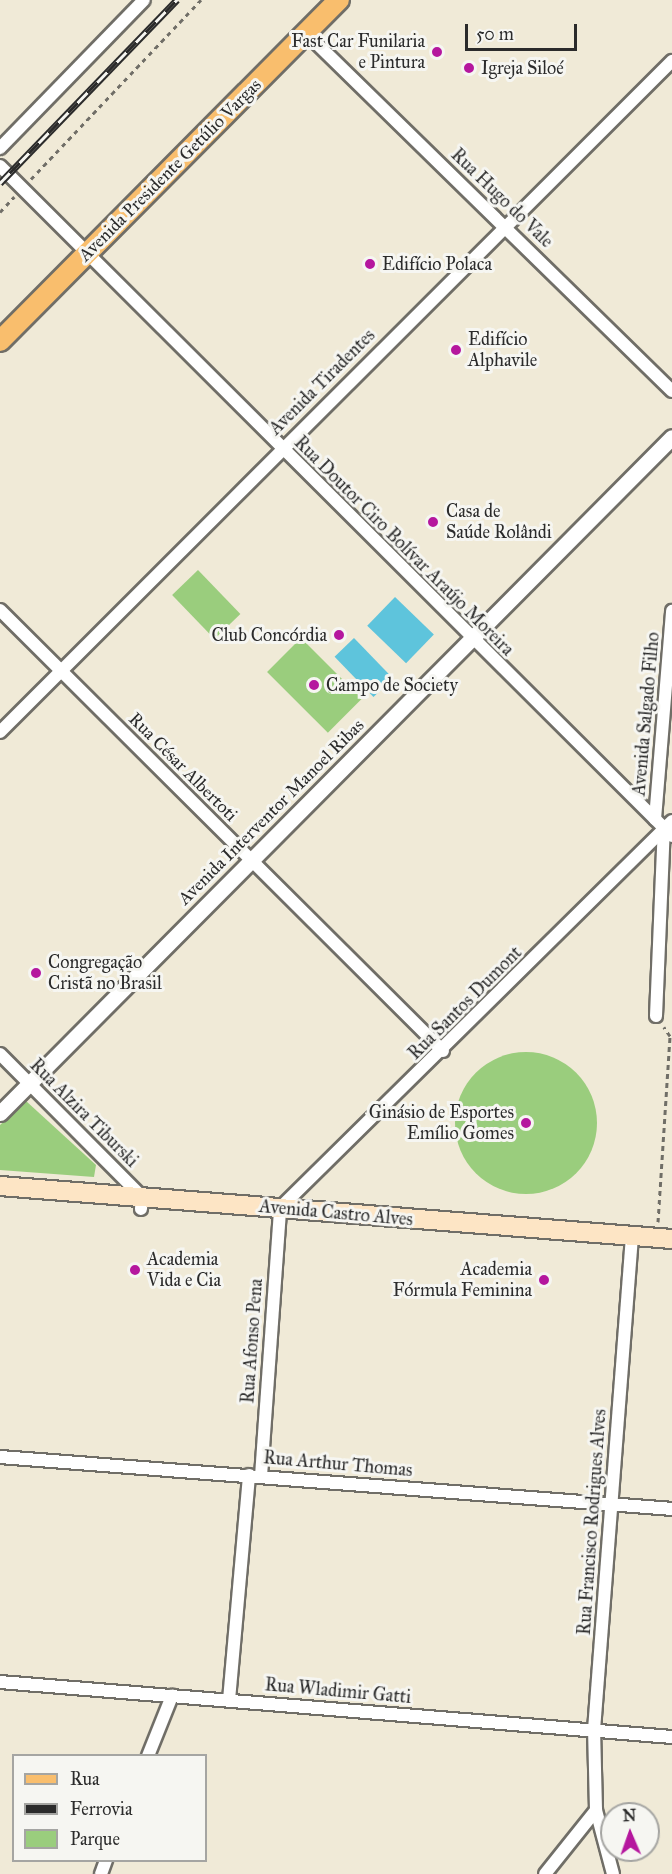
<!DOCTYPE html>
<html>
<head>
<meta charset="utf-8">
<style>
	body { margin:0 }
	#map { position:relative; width:672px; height:1874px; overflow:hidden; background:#f0ead7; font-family:"IM FELL Great Primer",serif }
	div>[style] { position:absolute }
	.green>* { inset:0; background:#9acd7d; transform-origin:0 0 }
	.round { border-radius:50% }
	.water>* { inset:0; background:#5ec4dc; transform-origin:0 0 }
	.path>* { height:3px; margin-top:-1.5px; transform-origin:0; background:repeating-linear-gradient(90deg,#706e67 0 4.5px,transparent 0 9px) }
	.roads { filter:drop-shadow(2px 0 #706e67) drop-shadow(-2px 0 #706e67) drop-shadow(0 2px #706e67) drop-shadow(0 -2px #706e67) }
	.minor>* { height:12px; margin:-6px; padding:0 6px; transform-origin:6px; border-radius:6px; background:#fff }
	.tertiary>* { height:15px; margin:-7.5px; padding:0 7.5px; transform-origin:7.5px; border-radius:7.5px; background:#fff }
	.secondary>* { height:18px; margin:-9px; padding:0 9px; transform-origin:9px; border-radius:9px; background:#fde5c5 }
	.primary>* { height:20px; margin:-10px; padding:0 10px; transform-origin:10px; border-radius:10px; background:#f9be6d }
	.rail>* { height:7px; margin-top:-3.5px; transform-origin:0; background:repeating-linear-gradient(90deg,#f6f6f2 0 14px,#2b2b2b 0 28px); box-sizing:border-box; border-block:2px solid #2b2b2b }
	.dots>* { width:16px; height:16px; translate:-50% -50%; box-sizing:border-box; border:3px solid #f6f6f2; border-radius:50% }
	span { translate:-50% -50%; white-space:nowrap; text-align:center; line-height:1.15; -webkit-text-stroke:6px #f6f6f2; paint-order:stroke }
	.poi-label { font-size:18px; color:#2b2b2b }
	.right { translate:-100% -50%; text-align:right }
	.left { translate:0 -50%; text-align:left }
	.street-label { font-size:18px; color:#2b2b2b }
	.legend { position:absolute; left:12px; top:1754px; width:195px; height:108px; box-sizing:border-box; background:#f6f6f2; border:2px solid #a5a5a2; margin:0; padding:8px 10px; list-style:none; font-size:18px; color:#2b2b2b }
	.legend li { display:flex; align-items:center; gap:12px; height:30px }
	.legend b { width:30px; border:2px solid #a5a5a2 }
	.north { position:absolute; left:600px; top:1802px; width:60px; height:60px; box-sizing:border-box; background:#f6f6f2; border:2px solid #a5a5a2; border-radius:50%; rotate:358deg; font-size:16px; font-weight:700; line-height:24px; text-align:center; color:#2b2b2b }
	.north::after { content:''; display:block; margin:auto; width:21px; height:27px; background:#b5179e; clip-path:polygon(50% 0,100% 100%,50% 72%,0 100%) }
	.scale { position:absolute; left:465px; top:24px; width:112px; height:27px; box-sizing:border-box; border:3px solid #2b2b2b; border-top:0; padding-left:8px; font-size:18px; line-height:21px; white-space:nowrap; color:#2b2b2b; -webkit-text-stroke:4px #f6f6f2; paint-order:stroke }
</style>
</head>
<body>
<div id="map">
	<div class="green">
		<i style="left:198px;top:570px;width:61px;height:36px;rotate:46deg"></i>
		<i style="left:301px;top:638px;width:86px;height:48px;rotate:45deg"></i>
		<i class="round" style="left:455px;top:1052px;width:142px;height:142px"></i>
		<i style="clip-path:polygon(26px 1101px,96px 1165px,94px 1177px,0 1170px,0 1125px)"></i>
	</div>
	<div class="water">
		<i style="left:395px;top:597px;width:54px;height:40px;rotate:44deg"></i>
		<i style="left:354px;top:638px;width:56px;height:27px;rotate:46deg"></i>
	</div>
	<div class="path">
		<i style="left:31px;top:179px;width:247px;rotate:-46.5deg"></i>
		<i style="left:0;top:212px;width:21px;rotate:-47deg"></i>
		<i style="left:658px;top:1222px;width:186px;rotate:-86.3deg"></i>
		<i style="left:670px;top:1036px;width:11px;rotate:-124deg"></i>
	</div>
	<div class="roads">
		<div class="minor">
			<i style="left:306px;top:33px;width:512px;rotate:44.37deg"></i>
			<i style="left:0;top:148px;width:206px;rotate:-45.8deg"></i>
			<i style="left:0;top:166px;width:949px;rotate:44.91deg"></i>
			<i style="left:0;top:610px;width:625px;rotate:44.87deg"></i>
			<i style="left:0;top:732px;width:950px;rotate:-44.96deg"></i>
			<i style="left:655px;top:819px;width:209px;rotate:-85.3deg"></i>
			<i style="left:656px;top:1016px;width:187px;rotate:-87.6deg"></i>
			<i style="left:0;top:1054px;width:202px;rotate:45.2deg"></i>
			<i style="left:142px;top:1197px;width:12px;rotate:95deg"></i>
			<i style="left:0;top:1457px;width:674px;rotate:4.42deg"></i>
			<i style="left:261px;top:1476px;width:269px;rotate:-85.9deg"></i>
			<i style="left:280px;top:1208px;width:551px;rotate:-44.63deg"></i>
			<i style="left:0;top:1682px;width:674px;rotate:4.68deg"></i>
			<i style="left:229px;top:1700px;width:226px;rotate:-84.9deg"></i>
			<i style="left:148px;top:1756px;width:65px;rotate:-68.2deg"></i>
			<i style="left:101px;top:1874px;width:15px;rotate:-70deg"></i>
			<i style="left:545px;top:1874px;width:82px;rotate:-51.4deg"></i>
			<i style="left:613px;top:1874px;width:66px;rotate:-104.9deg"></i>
			<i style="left:596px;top:1810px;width:80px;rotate:-91.4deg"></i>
			<i style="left:594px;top:1730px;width:495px;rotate:-85.6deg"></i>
		</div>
		<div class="tertiary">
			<i style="left:0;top:1113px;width:953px;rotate:-45.17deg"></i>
		</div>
		<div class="secondary">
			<i style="left:0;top:1186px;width:674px;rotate:4.51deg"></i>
		</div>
		<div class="primary">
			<i style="left:0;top:341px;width:481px;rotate:-45.2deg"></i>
		</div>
	</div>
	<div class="rail">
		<i style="left:0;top:183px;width:255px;rotate:-46deg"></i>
	</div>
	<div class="dots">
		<i style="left:437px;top:52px;background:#b5179e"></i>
		<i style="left:469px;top:68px;background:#b5179e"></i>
		<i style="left:370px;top:264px;background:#b5179e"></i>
		<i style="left:456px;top:350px;background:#b5179e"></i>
		<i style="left:433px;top:522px;background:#b5179e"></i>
		<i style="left:339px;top:635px;background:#b5179e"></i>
		<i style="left:314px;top:685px;background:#b5179e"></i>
		<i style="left:36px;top:973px;background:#b5179e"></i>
		<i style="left:526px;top:1123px;background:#b5179e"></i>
		<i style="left:135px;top:1270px;background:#b5179e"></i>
		<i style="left:544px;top:1280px;background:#b5179e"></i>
	</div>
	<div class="poi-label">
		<span class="right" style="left:425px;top:52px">Fast Car Funilaria<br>e Pintura</span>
		<span class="left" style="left:481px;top:68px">Igreja Siloé</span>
		<span class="left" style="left:382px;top:264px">Edifício Polaca</span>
		<span class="left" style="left:468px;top:350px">Edifício<br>Alphavile</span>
		<span class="left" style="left:446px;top:522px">Casa de<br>Saúde Rolândi</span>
		<span class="right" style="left:327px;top:635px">Club Concórdia</span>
		<span class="left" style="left:326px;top:685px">Campo de Society</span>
		<span class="left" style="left:48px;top:973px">Congregação<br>Cristã no Brasil</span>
		<span class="right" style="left:514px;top:1123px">Ginásio de Esportes<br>Emílio Gomes</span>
		<span class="left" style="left:147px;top:1270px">Academia<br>Vida e Cia</span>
		<span class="right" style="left:532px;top:1280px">Academia<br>Fórmula Feminina</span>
	</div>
	<div class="street-label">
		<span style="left:170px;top:170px;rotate:-45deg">Avenida Presidente Getúlio Vargas</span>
		<span style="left:502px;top:198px;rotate:44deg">Rua Hugo do Vale</span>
		<span style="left:322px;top:382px;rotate:-45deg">Avenida Tiradentes</span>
		<span style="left:404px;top:546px;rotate:45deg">Rua Doutor Ciro Bolívar Araújo Moreira</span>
		<span style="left:646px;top:714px;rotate:-85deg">Avenida Salgado Filho</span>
		<span style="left:183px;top:767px;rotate:45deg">Rua César Albertoti</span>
		<span style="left:271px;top:812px;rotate:-45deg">Avenida Interventor Manoel Ribas</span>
		<span style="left:465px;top:1003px;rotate:-45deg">Rua Santos Dumont</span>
		<span style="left:84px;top:1113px;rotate:45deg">Rua Alzira Tiburski</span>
		<span style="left:336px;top:1213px;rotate:5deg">Avenida Castro Alves</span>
		<span style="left:252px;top:1341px;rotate:-86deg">Rua Afonso Pena</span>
		<span style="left:338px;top:1464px;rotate:5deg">Rua Arthur Thomas</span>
		<span style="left:592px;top:1522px;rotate:-86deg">Rua Francisco Rodrigues Alves</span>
		<span style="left:338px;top:1691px;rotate:5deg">Rua Wladimir Gatti</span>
	</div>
	<ul class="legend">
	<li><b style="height:8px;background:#f9be6d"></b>Rua</li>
	<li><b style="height:8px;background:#2b2b2b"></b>Ferrovia</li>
	<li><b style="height:16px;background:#9acd7d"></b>Parque</li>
	</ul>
	<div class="north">N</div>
	<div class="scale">50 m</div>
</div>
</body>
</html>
